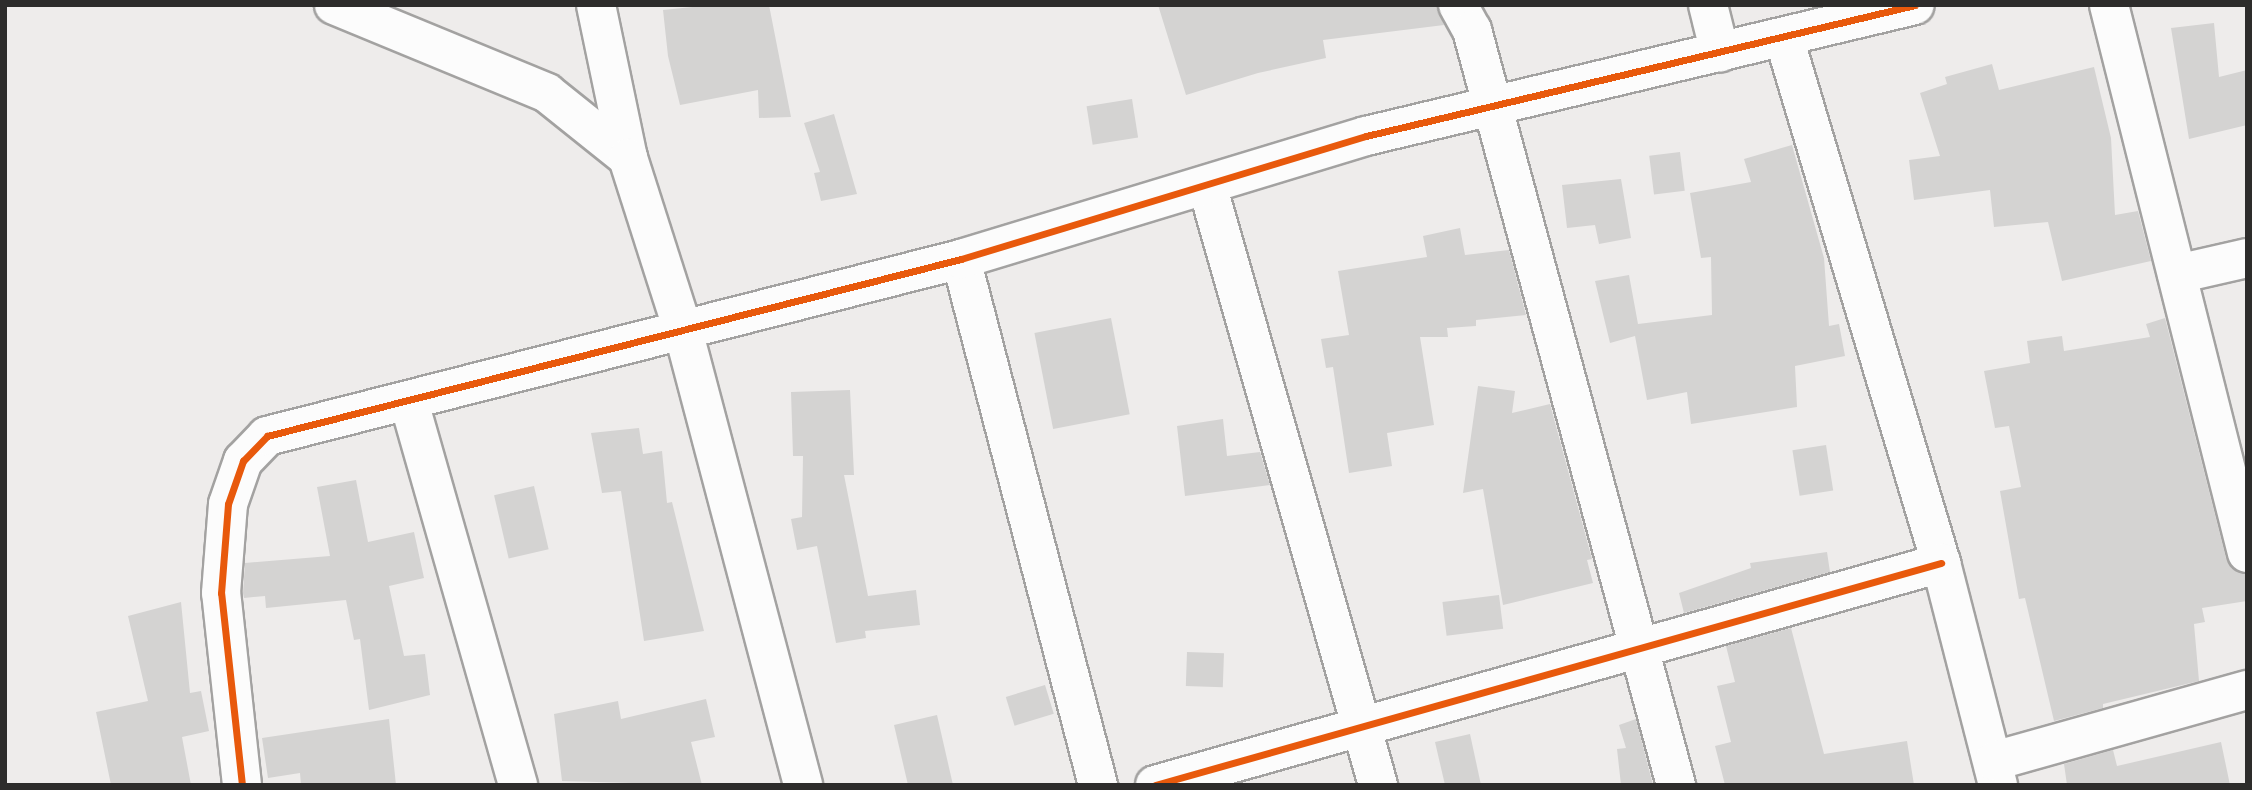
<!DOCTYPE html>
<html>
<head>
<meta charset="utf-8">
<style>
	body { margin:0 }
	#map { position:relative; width:2252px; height:790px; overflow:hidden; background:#eeeceb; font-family:"Fira Sans Condensed",sans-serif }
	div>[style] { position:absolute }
	.building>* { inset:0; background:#d4d3d2; transform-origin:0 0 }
	.roads { filter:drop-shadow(2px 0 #a3a2a1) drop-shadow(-2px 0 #a3a2a1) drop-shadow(0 2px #a3a2a1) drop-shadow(0 -2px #a3a2a1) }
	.minor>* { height:38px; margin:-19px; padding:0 19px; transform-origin:19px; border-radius:19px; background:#fcfcfc }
	.cycleway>* { height:7px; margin:-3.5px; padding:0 3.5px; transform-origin:3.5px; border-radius:3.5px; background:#e8590c }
	span { translate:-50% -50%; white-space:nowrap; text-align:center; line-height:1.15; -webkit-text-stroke:6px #efecea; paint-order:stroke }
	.frame { position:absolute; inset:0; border:7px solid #2d2c2b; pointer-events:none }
</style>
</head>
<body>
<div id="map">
	<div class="building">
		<i style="clip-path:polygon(712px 5px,769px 5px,791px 117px,759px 118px,758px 90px,680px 105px,668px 56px,663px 10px)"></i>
		<i style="clip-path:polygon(1158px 5px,1436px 5px,1444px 25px,1323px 40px,1326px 58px,1258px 73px,1186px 95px)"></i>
		<i style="clip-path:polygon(2214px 23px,2219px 77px,2247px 70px,2247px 125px,2189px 139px,2171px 28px)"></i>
		<i style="clip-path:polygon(1992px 64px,1999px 90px,2094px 67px,2111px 138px,2115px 215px,2138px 211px,2151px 261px,2062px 281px,2048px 222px,1994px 227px,1990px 190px,1914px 200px,1909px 160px,1940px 156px,1920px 93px,1947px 84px,1945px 77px)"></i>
		<i style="left:1132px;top:99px;width:39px;height:46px;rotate:81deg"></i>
		<i style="clip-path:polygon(834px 114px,857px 194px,821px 201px,814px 173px,820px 172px,804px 123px)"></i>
		<i style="clip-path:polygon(1792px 145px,1824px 258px,1829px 326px,1839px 324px,1845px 356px,1795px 366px,1797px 407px,1691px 424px,1687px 392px,1647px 400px,1635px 336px,1610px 343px,1595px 281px,1629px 275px,1638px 324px,1712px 315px,1711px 257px,1701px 258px,1690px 193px,1751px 182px,1744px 159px)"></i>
		<i style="left:1680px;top:152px;width:39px;height:31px;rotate:83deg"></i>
		<i style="clip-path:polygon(1621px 179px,1631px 238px,1599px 244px,1595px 225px,1567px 228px,1562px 185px)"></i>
		<i style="clip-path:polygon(1460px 228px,1465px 255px,1509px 250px,1526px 315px,1476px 320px,1476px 326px,1447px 328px,1448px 337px,1420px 337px,1434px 425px,1387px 433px,1392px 466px,1349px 473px,1333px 367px,1326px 368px,1321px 339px,1349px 335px,1338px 271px,1427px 257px,1423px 236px)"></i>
		<i style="left:1111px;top:318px;width:98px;height:78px;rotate:79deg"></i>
		<i style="clip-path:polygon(2165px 318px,2226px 558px,2232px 569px,2247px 574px,2247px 601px,2202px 608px,2205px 622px,2194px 624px,2199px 681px,2103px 704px,2103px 708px,2054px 721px,2025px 598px,2019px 599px,2000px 491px,2021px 487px,2009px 426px,1995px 428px,1984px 371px,2030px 363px,2027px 341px,2062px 336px,2064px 351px,2150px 337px,2146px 324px)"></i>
		<i style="clip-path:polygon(1478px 386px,1515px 391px,1512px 413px,1550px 404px,1592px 559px,1587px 560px,1593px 583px,1503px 605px,1483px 489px,1463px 493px)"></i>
		<i style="clip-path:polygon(850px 390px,854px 475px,844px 475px,868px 596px,916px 590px,920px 625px,865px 631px,866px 638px,836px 643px,817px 546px,797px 550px,791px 519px,802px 517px,803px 456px,793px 456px,791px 392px)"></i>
		<i style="clip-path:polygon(1223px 419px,1227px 456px,1260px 452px,1270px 485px,1185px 496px,1177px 426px)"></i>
		<i style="clip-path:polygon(639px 428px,643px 454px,662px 451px,667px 503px,672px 502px,704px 631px,644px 641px,621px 491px,602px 493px,591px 433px)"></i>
		<i style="left:1826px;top:445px;width:46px;height:34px;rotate:81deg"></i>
		<i style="clip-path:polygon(356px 480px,368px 542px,414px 532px,424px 578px,389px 586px,404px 656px,425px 654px,430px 695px,369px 710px,360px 639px,354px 640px,346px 600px,266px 608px,265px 596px,244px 598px,243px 593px,245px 563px,330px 556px,317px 487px)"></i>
		<i style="left:534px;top:486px;width:65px;height:41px;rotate:77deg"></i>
		<i style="clip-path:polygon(1827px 552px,1830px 572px,1684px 613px,1679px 593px,1751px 568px,1750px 563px)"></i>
		<i style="left:1499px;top:595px;width:34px;height:57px;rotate:83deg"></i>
		<i style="clip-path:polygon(181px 602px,190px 693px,201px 691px,209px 731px,182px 737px,191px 785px,111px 785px,96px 712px,148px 701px,128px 616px)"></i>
		<i style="clip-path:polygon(1791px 628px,1824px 754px,1907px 741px,1914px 785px,1725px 785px,1715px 746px,1731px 742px,1717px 686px,1735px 682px,1726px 646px)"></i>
		<i style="left:1187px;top:652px;width:37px;height:34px;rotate:2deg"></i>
		<i style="left:1045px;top:685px;width:30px;height:41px;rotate:73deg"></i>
		<i style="clip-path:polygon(706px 699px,715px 737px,691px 742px,702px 785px,562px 781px,554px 714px,618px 701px,621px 719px)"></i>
		<i style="clip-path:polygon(937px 715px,953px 785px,908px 785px,894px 725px)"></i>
		<i style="clip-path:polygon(389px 719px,396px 785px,301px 785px,300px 773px,268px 778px,262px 738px)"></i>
		<i style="clip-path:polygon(1636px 719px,1653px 785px,1621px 785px,1617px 749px,1626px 748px,1619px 725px)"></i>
		<i style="clip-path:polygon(1470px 734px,1481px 785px,1445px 785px,1435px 742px)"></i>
		<i style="clip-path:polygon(2221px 742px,2230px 785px,2067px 785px,2064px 764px,2113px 750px,2117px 766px)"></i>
	</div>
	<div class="roads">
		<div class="minor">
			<i style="left:334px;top:5px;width:230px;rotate:22.4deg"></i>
			<i style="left:547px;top:93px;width:104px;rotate:38.7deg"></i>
			<i style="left:596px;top:5px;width:156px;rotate:78.2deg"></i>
			<i style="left:628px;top:158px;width:185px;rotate:72.3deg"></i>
			<i style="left:684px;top:334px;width:466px;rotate:75.2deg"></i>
			<i style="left:1458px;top:5px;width:29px;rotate:61deg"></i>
			<i style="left:1472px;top:30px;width:782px;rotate:74.88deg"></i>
			<i style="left:1708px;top:5px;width:49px;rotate:76deg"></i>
			<i style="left:2109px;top:5px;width:565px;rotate:75.87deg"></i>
			<i style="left:1784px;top:38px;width:548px;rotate:73.35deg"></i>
			<i style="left:1941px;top:563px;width:229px;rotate:75.6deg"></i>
			<i style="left:1207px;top:185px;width:624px;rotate:74.09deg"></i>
			<i style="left:961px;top:259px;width:544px;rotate:75.4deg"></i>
			<i style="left:2177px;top:274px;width:72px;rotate:-12.9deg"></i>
			<i style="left:409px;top:402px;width:398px;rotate:74.1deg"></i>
			<i style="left:1994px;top:761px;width:263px;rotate:-15.7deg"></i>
			<i style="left:242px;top:785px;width:193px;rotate:-96.2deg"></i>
			<i style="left:221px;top:593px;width:89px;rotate:-85.5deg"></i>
			<i style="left:228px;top:504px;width:46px;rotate:-70.8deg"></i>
			<i style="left:243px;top:461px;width:35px;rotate:-46deg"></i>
			<i style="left:267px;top:436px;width:716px;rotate:-14.31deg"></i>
			<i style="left:961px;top:259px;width:423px;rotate:-16.9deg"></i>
			<i style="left:1366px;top:136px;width:564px;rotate:-13.42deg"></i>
			<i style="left:1155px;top:785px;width:817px;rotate:-15.77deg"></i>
		</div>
	</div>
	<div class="cycleway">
		<i style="left:242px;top:785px;width:193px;rotate:-96.2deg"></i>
		<i style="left:221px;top:593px;width:89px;rotate:-85.5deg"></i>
		<i style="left:228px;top:504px;width:46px;rotate:-70.8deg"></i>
		<i style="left:243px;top:461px;width:35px;rotate:-46deg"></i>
		<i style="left:267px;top:436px;width:716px;rotate:-14.31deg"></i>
		<i style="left:961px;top:259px;width:423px;rotate:-16.9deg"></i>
		<i style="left:1366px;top:136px;width:564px;rotate:-13.42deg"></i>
		<i style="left:1155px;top:785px;width:817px;rotate:-15.77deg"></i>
	</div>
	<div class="frame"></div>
</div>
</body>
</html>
